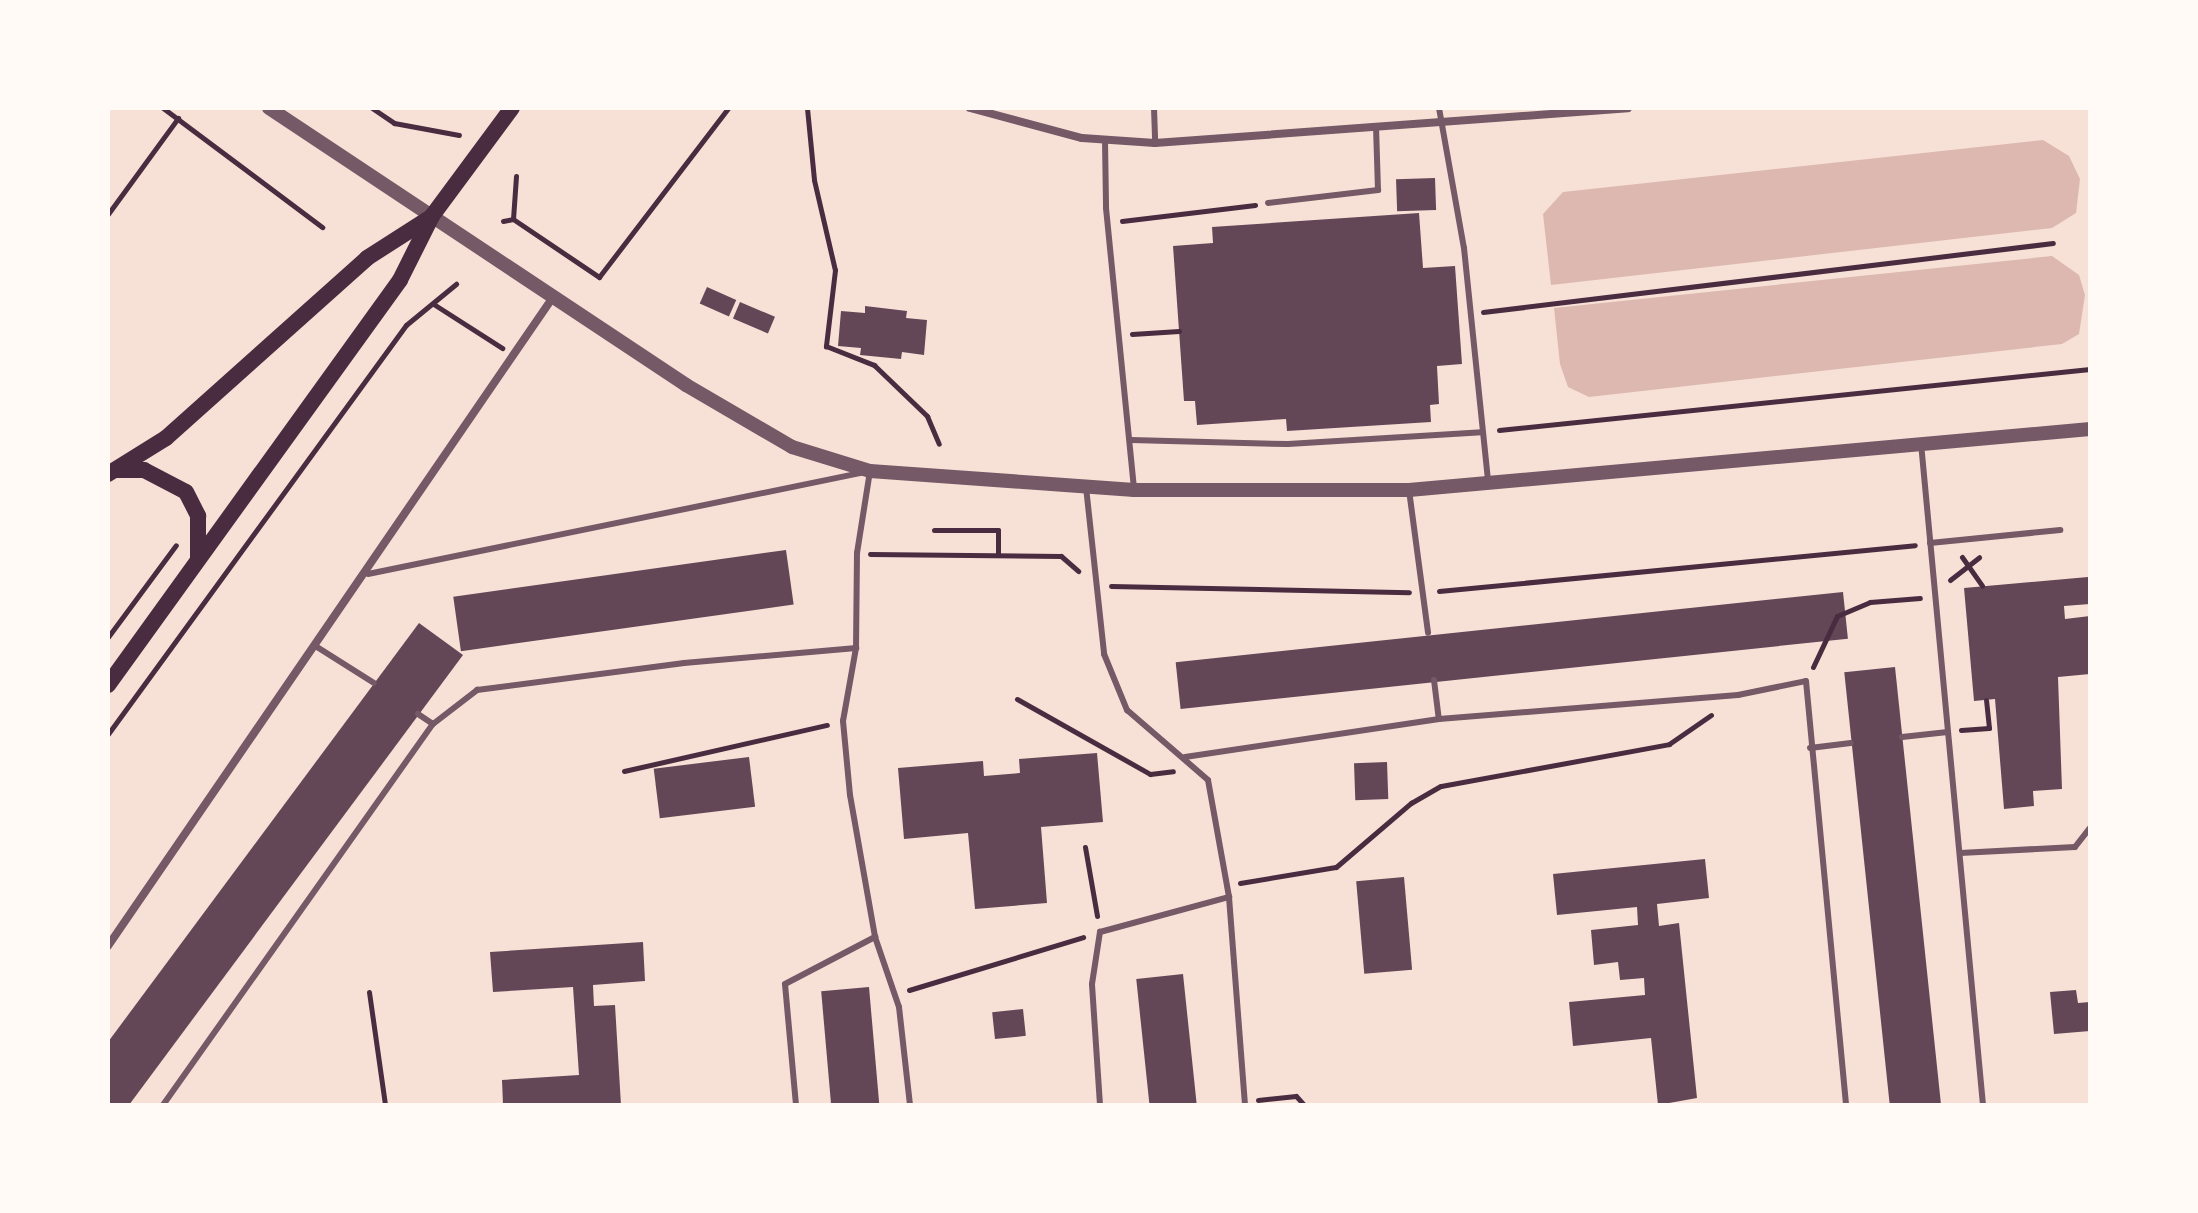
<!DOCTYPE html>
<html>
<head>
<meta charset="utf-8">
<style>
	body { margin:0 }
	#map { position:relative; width:2198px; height:1213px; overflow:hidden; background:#f7e1d7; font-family:"Golos Text",sans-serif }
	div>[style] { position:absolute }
	.water>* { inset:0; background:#dcb8b0 }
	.building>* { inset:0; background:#644757; transform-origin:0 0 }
	.path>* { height:5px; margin:-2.5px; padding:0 2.5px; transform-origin:2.5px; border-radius:2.5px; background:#4a2c40 }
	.service>* { height:6px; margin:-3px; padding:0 3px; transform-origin:3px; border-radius:3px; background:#755966 }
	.minor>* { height:8px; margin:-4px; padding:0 4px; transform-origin:4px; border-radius:4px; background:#755966 }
	.tertiary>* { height:14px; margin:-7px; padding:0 7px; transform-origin:7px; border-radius:7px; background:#755966 }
	.secondary>* { height:16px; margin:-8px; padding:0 8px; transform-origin:8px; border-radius:8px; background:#4a2c40 }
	span { translate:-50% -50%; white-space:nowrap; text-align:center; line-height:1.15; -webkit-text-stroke:6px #fffaf5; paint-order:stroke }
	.frame { position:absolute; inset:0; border:110px solid #fffaf5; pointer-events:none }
</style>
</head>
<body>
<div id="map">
	<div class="water">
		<i style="clip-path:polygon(2043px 140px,2069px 156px,2080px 179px,2076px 213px,2052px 228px,1551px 285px,1543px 214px,1563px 192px)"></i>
		<i style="clip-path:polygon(2052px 256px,2079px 275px,2085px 295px,2079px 334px,2062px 344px,1589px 397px,1568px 387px,1560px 364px,1554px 308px)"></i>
	</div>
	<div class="building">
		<i style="left:1435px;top:178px;width:32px;height:39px;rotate:88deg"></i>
		<i style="clip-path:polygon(1419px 213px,1423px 268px,1455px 266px,1462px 364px,1437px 366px,1439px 404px,1430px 405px,1431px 422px,1287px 431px,1286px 419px,1197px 425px,1195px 401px,1184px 401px,1173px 246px,1213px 243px,1212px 227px)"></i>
		<i style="left:707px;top:287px;width:32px;height:18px;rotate:24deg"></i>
		<i style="left:740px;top:302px;width:38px;height:18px;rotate:23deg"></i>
		<i style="clip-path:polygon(865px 306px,907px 311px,906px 318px,927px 320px,924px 355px,902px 352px,901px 359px,860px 355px,861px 348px,838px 346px,841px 311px,865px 313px)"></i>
		<i style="left:786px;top:550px;width:55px;height:336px;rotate:82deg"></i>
		<i style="clip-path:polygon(2088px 577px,2090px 604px,2064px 606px,2065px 619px,2090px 616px,2090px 674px,2058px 677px,2062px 789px,2033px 791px,2034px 806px,2004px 809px,1995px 699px,1974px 701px,1964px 588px)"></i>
		<i style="left:1843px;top:592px;width:47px;height:671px;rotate:84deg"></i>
		<i style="clip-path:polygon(419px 623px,463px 655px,129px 1105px,108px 1105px,108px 1042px)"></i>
		<i style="left:1895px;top:667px;width:440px;height:51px;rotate:84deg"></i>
		<i style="clip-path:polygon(1097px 753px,1103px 822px,1041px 827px,1047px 903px,975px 909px,968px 833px,904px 839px,898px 768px,983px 761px,984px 776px,1020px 773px,1019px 759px)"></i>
		<i style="left:749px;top:757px;width:50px;height:96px;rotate:83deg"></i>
		<i style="left:1387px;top:762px;width:37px;height:33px;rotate:88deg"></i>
		<i style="clip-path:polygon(1705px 859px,1709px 898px,1657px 904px,1659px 926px,1679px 923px,1697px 1098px,1658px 1105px,1651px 1038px,1573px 1046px,1569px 1002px,1645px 995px,1644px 978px,1620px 980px,1618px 962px,1594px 965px,1591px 930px,1638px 925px,1637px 907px,1557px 915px,1553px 874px)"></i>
		<i style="left:1404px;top:877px;width:93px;height:48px;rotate:85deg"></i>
		<i style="clip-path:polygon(643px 942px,645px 981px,593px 985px,594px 1006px,615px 1005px,621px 1105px,503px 1105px,502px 1080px,579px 1075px,573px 987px,493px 992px,490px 952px)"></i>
		<i style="left:1183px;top:974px;width:132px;height:47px;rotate:84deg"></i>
		<i style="left:869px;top:987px;width:119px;height:48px;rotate:85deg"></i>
		<i style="clip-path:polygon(2076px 990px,2078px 1003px,2090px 1002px,2090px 1031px,2054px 1034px,2050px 992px)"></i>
		<i style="left:1023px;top:1009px;width:27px;height:31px;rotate:84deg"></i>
	</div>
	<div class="path">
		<i style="left:163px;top:108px;width:199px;rotate:36.8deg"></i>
		<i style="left:372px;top:108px;width:27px;rotate:34deg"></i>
		<i style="left:394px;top:123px;width:66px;rotate:10.5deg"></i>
		<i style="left:807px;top:108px;width:72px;rotate:84.4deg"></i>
		<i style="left:814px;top:180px;width:92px;rotate:76.9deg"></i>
		<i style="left:835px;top:270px;width:77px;rotate:96.8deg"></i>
		<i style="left:826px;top:346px;width:52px;rotate:21.6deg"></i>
		<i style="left:874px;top:365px;width:74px;rotate:43.9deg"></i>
		<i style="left:927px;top:416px;width:30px;rotate:67deg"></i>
		<i style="left:108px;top:214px;width:119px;rotate:-53.9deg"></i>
		<i style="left:513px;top:219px;width:43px;rotate:-86deg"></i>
		<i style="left:503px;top:221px;width:10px;rotate:-11deg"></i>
		<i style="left:513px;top:219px;width:104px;rotate:34deg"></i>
		<i style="left:599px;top:277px;width:213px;rotate:-52.6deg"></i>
		<i style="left:1122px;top:221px;width:134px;rotate:-6.9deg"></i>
		<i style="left:435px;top:305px;width:80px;rotate:32.7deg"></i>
		<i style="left:1483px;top:312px;width:574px;rotate:-6.9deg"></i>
		<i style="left:1132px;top:334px;width:47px;rotate:-3.7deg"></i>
		<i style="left:1499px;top:430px;width:594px;rotate:-5.89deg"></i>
		<i style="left:934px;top:530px;width:64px"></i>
		<i style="left:998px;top:530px;width:25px;rotate:90deg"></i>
		<i style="left:870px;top:554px;width:191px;rotate:0.6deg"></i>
		<i style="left:1061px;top:556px;width:23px;rotate:41deg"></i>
		<i style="left:1962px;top:557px;width:35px;rotate:55deg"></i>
		<i style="left:1950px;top:580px;width:37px;rotate:-38deg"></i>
		<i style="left:1111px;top:586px;width:298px;rotate:1.2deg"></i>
		<i style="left:1439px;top:591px;width:478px;rotate:-5.5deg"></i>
		<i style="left:108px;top:637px;width:114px;rotate:-53.5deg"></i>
		<i style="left:1813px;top:667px;width:56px;rotate:-64.8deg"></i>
		<i style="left:1837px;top:616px;width:36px;rotate:-23deg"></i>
		<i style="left:1870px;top:602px;width:50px;rotate:-4.6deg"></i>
		<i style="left:1017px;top:699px;width:153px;rotate:29.4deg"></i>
		<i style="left:1150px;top:774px;width:23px;rotate:-7deg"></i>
		<i style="left:1961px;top:730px;width:28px;rotate:-4deg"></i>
		<i style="left:1989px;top:728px;width:28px;rotate:-96deg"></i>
		<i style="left:108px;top:734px;width:506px;rotate:-53.92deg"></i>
		<i style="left:406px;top:325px;width:65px;rotate:-39.4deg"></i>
		<i style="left:624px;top:771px;width:208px;rotate:-12.8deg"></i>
		<i style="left:1085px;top:847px;width:70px;rotate:80.1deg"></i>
		<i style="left:1240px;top:883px;width:97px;rotate:-9.5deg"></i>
		<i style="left:1336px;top:867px;width:99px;rotate:-40.5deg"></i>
		<i style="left:1411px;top:803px;width:34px;rotate:-30deg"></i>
		<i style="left:1441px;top:786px;width:232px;rotate:-10.4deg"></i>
		<i style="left:1669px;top:744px;width:51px;rotate:-34.6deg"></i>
		<i style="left:909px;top:990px;width:182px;rotate:-16.9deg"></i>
		<i style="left:369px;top:992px;width:114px;rotate:81.9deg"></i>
		<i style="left:1258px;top:1100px;width:38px;rotate:-6deg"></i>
		<i style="left:1296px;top:1096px;width:12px;rotate:48deg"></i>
	</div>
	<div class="service">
		<i style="left:1154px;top:108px;width:35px;rotate:88deg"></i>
		<i style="left:1439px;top:108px;width:142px;rotate:79.9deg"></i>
		<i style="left:1464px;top:248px;width:235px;rotate:84.1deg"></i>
		<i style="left:1105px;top:141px;width:67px;rotate:89.1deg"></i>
		<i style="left:1106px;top:208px;width:281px;rotate:84.3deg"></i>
		<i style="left:1268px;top:203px;width:111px;rotate:-6.7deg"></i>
		<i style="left:1378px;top:190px;width:63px;rotate:-91.8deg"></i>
		<i style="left:1131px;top:440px;width:157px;rotate:1.5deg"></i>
		<i style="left:1288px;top:444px;width:194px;rotate:-3.5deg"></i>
		<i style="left:1921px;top:443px;width:665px;rotate:84.65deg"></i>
		<i style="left:1086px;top:487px;width:168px;rotate:83.8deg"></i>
		<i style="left:1104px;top:654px;width:61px;rotate:67.7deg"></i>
		<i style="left:1127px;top:710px;width:107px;rotate:40.8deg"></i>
		<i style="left:1208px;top:780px;width:119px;rotate:79.8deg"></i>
		<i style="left:1229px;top:897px;width:209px;rotate:85.6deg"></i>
		<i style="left:1409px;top:490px;width:144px;rotate:82.4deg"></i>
		<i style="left:1930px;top:543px;width:131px;rotate:-5.7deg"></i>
		<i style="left:368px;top:574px;width:512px;rotate:-11.59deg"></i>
		<i style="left:870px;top:471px;width:83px;rotate:99deg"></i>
		<i style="left:857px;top:553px;width:95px;rotate:90.6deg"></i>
		<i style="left:856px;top:648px;width:74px;rotate:100.1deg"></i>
		<i style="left:843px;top:721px;width:74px;rotate:84.6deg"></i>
		<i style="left:850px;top:795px;width:144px;rotate:80deg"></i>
		<i style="left:875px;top:937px;width:74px;rotate:71.1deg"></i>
		<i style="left:899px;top:1007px;width:99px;rotate:83.6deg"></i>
		<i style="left:317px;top:647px;width:67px;rotate:32.3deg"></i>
		<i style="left:1434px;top:680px;width:39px;rotate:83deg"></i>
		<i style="left:418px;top:714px;width:18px;rotate:34deg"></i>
		<i style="left:1902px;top:737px;width:46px;rotate:-6.2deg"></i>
		<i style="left:1810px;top:748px;width:41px;rotate:-7deg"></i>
		<i style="left:1185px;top:757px;width:257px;rotate:-8.5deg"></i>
		<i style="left:1439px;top:719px;width:300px;rotate:-4.6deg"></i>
		<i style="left:1738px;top:695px;width:69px;rotate:-11.6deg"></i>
		<i style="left:1806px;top:681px;width:426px;rotate:84.6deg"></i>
		<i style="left:1960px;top:853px;width:115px;rotate:-3deg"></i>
		<i style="left:2075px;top:847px;width:24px;rotate:-52deg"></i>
		<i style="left:163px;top:1105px;width:467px;rotate:-54.7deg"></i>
		<i style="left:433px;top:724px;width:56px;rotate:-37.7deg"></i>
		<i style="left:477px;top:690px;width:209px;rotate:-7.4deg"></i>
		<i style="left:684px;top:663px;width:173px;rotate:-5deg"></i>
		<i style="left:796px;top:1105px;width:121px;rotate:-95.2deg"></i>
		<i style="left:785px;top:984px;width:102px;rotate:-27.6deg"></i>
		<i style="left:1100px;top:1105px;width:121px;rotate:-93.8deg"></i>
		<i style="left:1092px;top:984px;width:53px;rotate:-81.3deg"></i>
		<i style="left:1100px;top:932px;width:134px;rotate:-15.2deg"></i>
	</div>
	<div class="minor">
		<i style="left:970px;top:108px;width:116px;rotate:15deg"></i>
		<i style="left:1082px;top:138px;width:73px;rotate:3.9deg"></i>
		<i style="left:1155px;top:143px;width:474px;rotate:-4.2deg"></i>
		<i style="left:108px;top:946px;width:787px;rotate:-55.56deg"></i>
	</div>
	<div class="tertiary">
		<i style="left:269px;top:108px;width:501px;rotate:33.59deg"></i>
		<i style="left:686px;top:385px;width:123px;rotate:30.3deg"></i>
		<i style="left:792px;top:447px;width:82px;rotate:17.1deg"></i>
		<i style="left:870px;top:471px;width:265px;rotate:4.1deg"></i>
		<i style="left:1134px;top:490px;width:275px"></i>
		<i style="left:1409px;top:490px;width:684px;rotate:-5.12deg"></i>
	</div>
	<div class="secondary">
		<i style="left:116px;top:470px;width:28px"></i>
		<i style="left:144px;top:470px;width:47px;rotate:27.6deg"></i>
		<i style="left:186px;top:492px;width:27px;rotate:63deg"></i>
		<i style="left:198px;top:516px;width:41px;rotate:90deg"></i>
		<i style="left:108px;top:474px;width:68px;rotate:-31.8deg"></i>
		<i style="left:166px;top:438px;width:270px;rotate:-41.8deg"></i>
		<i style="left:367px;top:258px;width:76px;rotate:-32.6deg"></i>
		<i style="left:108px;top:685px;width:499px;rotate:-54.2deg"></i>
		<i style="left:400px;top:280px;width:72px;rotate:-63.4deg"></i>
		<i style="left:432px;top:216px;width:134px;rotate:-53.5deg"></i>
	</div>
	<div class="frame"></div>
</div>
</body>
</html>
